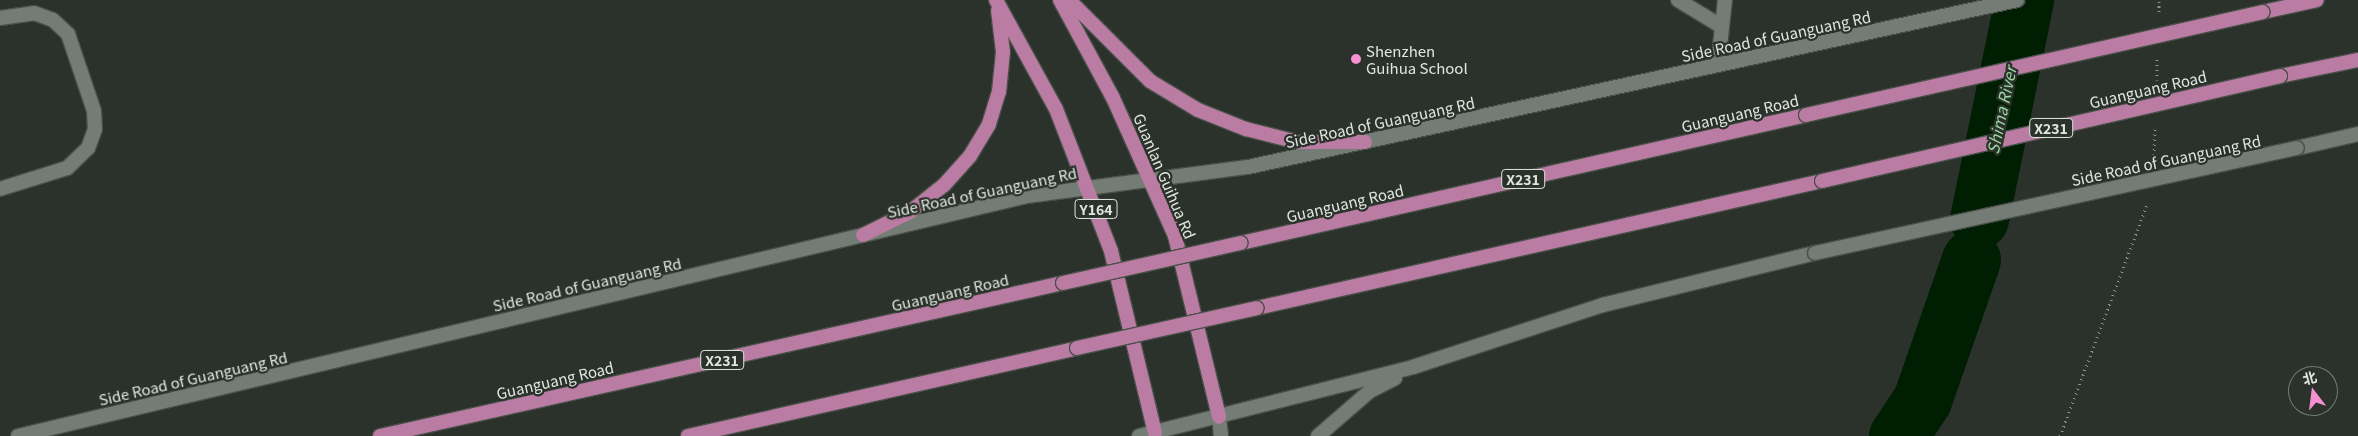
<!DOCTYPE html>
<html>
<head>
<meta charset="utf-8">
<style>
	body { margin:0 }
	#map { position:relative; width:2358px; height:436px; overflow:hidden; background:#2b322b; font-family:Georgia,"Noto Sans SC",serif }
	div>[style] { position:absolute }
	.river>* { height:59px; margin:-29.5px; padding:0 29.5px; transform-origin:29.5px; border-radius:29.5px; background:#001e02 }
	.path>* { height:3px; margin-top:-1.5px; transform-origin:0; background:repeating-linear-gradient(90deg,#8b918b 0 1px,transparent 0 5px) }
	.roads { filter:drop-shadow(1px 0 #484f49) drop-shadow(-1px 0 #484f49) drop-shadow(0 1px #484f49) drop-shadow(0 -1px #484f49) }
	.service>* { height:14px; margin:-7px; padding:0 7px; transform-origin:7px; border-radius:7px; background:#747d75 }
	.minor>* { height:14px; margin:-7px; padding:0 7px; transform-origin:7px; border-radius:7px; background:#747d75 }
	.secondary>* { height:14px; margin:-7px; padding:0 7px; transform-origin:7px; border-radius:7px; background:#747d75 }
	.primary>* { height:14px; margin:-7px; padding:0 7px; transform-origin:7px; border-radius:7px; background:#ba7ca2 }
	.bridges { filter:drop-shadow(1px 0 #484f49) drop-shadow(-1px 0 #484f49) drop-shadow(0 1px #484f49) drop-shadow(0 -1px #484f49) }
	.secondary-bridge>* { height:14px; margin:-7px; padding:0 7px; transform-origin:7px; border-radius:7px; background:#747d75 }
	.primary-bridge>* { height:14px; margin:-7px; padding:0 7px; transform-origin:7px; border-radius:7px; background:#ba7ca2 }
	.dots>* { width:14px; height:14px; translate:-50% -50%; box-sizing:border-box; border:2px solid #2b322b; border-radius:50% }
	span { translate:-50% -50%; white-space:nowrap; text-align:center; line-height:1.15; -webkit-text-stroke:4.5px #2b322b; paint-order:stroke }
	.shield-label span { padding:1px 4px; background:#2b322b; border:1px solid; border-radius:4px; -webkit-text-stroke-width:0 }
	.shield-label { font-size:14px; color:#e0e5e0; font-weight:700 }
	.street-label { font-size:15px; color:#e0e5e0 }
	.poi-label { font-size:15px; color:#e0e5e0 }
	.left { translate:0 -50%; text-align:left }
	.water-label { font-size:16px; color:#9ad69f; font-style:italic }
	.north { position:absolute; left:2288px; top:366px; width:50px; height:50px; box-sizing:border-box; background:#2b322b; border:1px solid #737a73; border-radius:50%; rotate:345deg; font-size:14px; font-weight:700; line-height:20px; text-align:center; color:#e0e5e0 }
	.north::after { content:''; display:block; margin:auto; width:18px; height:22px; background:#f690cf; clip-path:polygon(50% 0,100% 100%,50% 72%,0 100%) }
</style>
</head>
<body>
<div id="map">
	<div class="river">
		<i style="left:1979px;top:219px;width:224px;rotate:-78.4deg"></i>
		<i style="left:1898px;top:436px;width:43px;rotate:-56.3deg"></i>
		<i style="left:1922px;top:400px;width:149px;rotate:-70.8deg"></i>
	</div>
	<div class="path">
		<i style="left:2159px;top:12px;width:12px;rotate:-90deg"></i>
		<i style="left:2157px;top:80px;width:21px;rotate:-90deg"></i>
		<i style="left:2154px;top:155px;width:26px;rotate:-88deg"></i>
		<i style="left:2060px;top:436px;width:247px;rotate:-69.4deg"></i>
	</div>
	<div class="roads">
		<div class="service">
			<i style="left:0;top:18px;width:34px;rotate:-8deg"></i>
			<i style="left:34px;top:13px;width:20px;rotate:20deg"></i>
			<i style="left:53px;top:20px;width:21px;rotate:43deg"></i>
			<i style="left:68px;top:34px;width:81px;rotate:71.3deg"></i>
			<i style="left:94px;top:111px;width:18px;rotate:87deg"></i>
			<i style="left:95px;top:129px;width:20px;rotate:110deg"></i>
			<i style="left:88px;top:148px;width:29px;rotate:136deg"></i>
			<i style="left:67px;top:168px;width:70px;rotate:162.6deg"></i>
		</div>
		<div class="minor">
			<i style="left:1678px;top:0;width:50px;rotate:31.2deg"></i>
			<i style="left:1718px;top:65px;width:65px;rotate:-83.9deg"></i>
		</div>
		<div class="secondary">
			<i style="left:2297px;top:148px;width:63px;rotate:-12.9deg"></i>
			<i style="left:1219px;top:417px;width:19px;rotate:84deg"></i>
			<i style="left:18px;top:436px;width:1037px;rotate:-13.38deg"></i>
			<i style="left:1027px;top:196px;width:223px;rotate:-7.5deg"></i>
			<i style="left:1248px;top:167px;width:787px;rotate:-12.25deg"></i>
			<i style="left:1139px;top:436px;width:283px;rotate:-14.1deg"></i>
			<i style="left:1413px;top:367px;width:200px;rotate:-18.1deg"></i>
			<i style="left:1603px;top:305px;width:218px;rotate:-13.8deg"></i>
			<i style="left:1318px;top:436px;width:69px;rotate:-40.9deg"></i>
			<i style="left:1370px;top:391px;width:28px;rotate:-27deg"></i>
		</div>
		<div class="primary">
			<i style="left:996px;top:0;width:124px;rotate:61.2deg"></i>
			<i style="left:1056px;top:109px;width:152px;rotate:68.8deg"></i>
			<i style="left:1111px;top:251px;width:187px;rotate:76.4deg"></i>
			<i style="left:1060px;top:0;width:111px;rotate:61.6deg"></i>
			<i style="left:1113px;top:98px;width:151px;rotate:65.8deg"></i>
			<i style="left:1175px;top:236px;width:186px;rotate:76.3deg"></i>
			<i style="left:1069px;top:0;width:115px;rotate:45deg"></i>
			<i style="left:1150px;top:81px;width:56px;rotate:31.1deg"></i>
			<i style="left:1198px;top:110px;width:52px;rotate:21.6deg"></i>
			<i style="left:1246px;top:129px;width:53px;rotate:14.3deg"></i>
			<i style="left:1297px;top:142px;width:68px"></i>
			<i style="left:2263px;top:12px;width:55px;rotate:-12.5deg"></i>
			<i style="left:2280px;top:76px;width:80px;rotate:-11.6deg"></i>
			<i style="left:863px;top:235px;width:52px;rotate:-26.1deg"></i>
			<i style="left:910px;top:212px;width:43px;rotate:-38.5deg"></i>
			<i style="left:944px;top:185px;width:39px;rotate:-48deg"></i>
			<i style="left:970px;top:156px;width:37px;rotate:-59deg"></i>
			<i style="left:989px;top:124px;width:34px;rotate:-73deg"></i>
			<i style="left:999px;top:92px;width:40px;rotate:-84.3deg"></i>
			<i style="left:1003px;top:52px;width:42px;rotate:-96.8deg"></i>
			<i style="left:1241px;top:243px;width:579px;rotate:-12.76deg"></i>
			<i style="left:1257px;top:308px;width:579px;rotate:-12.67deg"></i>
			<i style="left:380px;top:436px;width:700px;rotate:-12.63deg"></i>
			<i style="left:688px;top:436px;width:399px;rotate:-12.7deg"></i>
		</div>
	</div>
	<div class="bridges">
		<div class="secondary-bridge">
			<i style="left:1815px;top:253px;width:493px;rotate:-12.3deg"></i>
		</div>
		<div class="primary-bridge">
			<i style="left:1806px;top:115px;width:468px;rotate:-12.7deg"></i>
			<i style="left:1822px;top:181px;width:470px;rotate:-12.9deg"></i>
			<i style="left:1063px;top:283px;width:182px;rotate:-12.7deg"></i>
			<i style="left:1077px;top:348px;width:184px;rotate:-12.5deg"></i>
		</div>
	</div>
	<div class="dots">
		<i style="left:1356px;top:59px;background:#f690cf"></i>
	</div>
	<div class="shield-label">
		<span style="left:2051px;top:128px">X231</span>
		<span style="left:1523px;top:179px">X231</span>
		<span style="left:1096px;top:209px">Y164</span>
		<span style="left:722px;top:360px">X231</span>
	</div>
	<div class="street-label">
		<span style="left:1776px;top:36px;rotate:-12deg">Side Road of Guanguang Rd</span>
		<span style="left:2148px;top:89px;rotate:-13deg">Guanguang Road</span>
		<span style="left:1740px;top:113px;rotate:-13deg">Guanguang Road</span>
		<span style="left:1380px;top:122px;rotate:-12deg">Side Road of Guanguang Rd</span>
		<span style="left:2166px;top:160px;rotate:-12deg">Side Road of Guanguang Rd</span>
		<span style="left:1165px;top:176px;rotate:67deg">Guanlan Guihua Rd</span>
		<span style="left:982px;top:192px;rotate:-12deg">Side Road of Guanguang Rd</span>
		<span style="left:1345px;top:203px;rotate:-13deg">Guanguang Road</span>
		<span style="left:587px;top:284px;rotate:-13deg">Side Road of Guanguang Rd</span>
		<span style="left:950px;top:292px;rotate:-13deg">Guanguang Road</span>
		<span style="left:193px;top:378px;rotate:-13deg">Side Road of Guanguang Rd</span>
		<span style="left:555px;top:380px;rotate:-13deg">Guanguang Road</span>
	</div>
	<div class="poi-label">
		<span class="left" style="left:1366px;top:59px">Shenzhen<br>Guihua School</span>
	</div>
	<div class="water-label">
		<span style="left:2001px;top:110px;rotate:-78deg">Shima River</span>
	</div>
	<div class="north">北</div>
</div>
</body>
</html>
